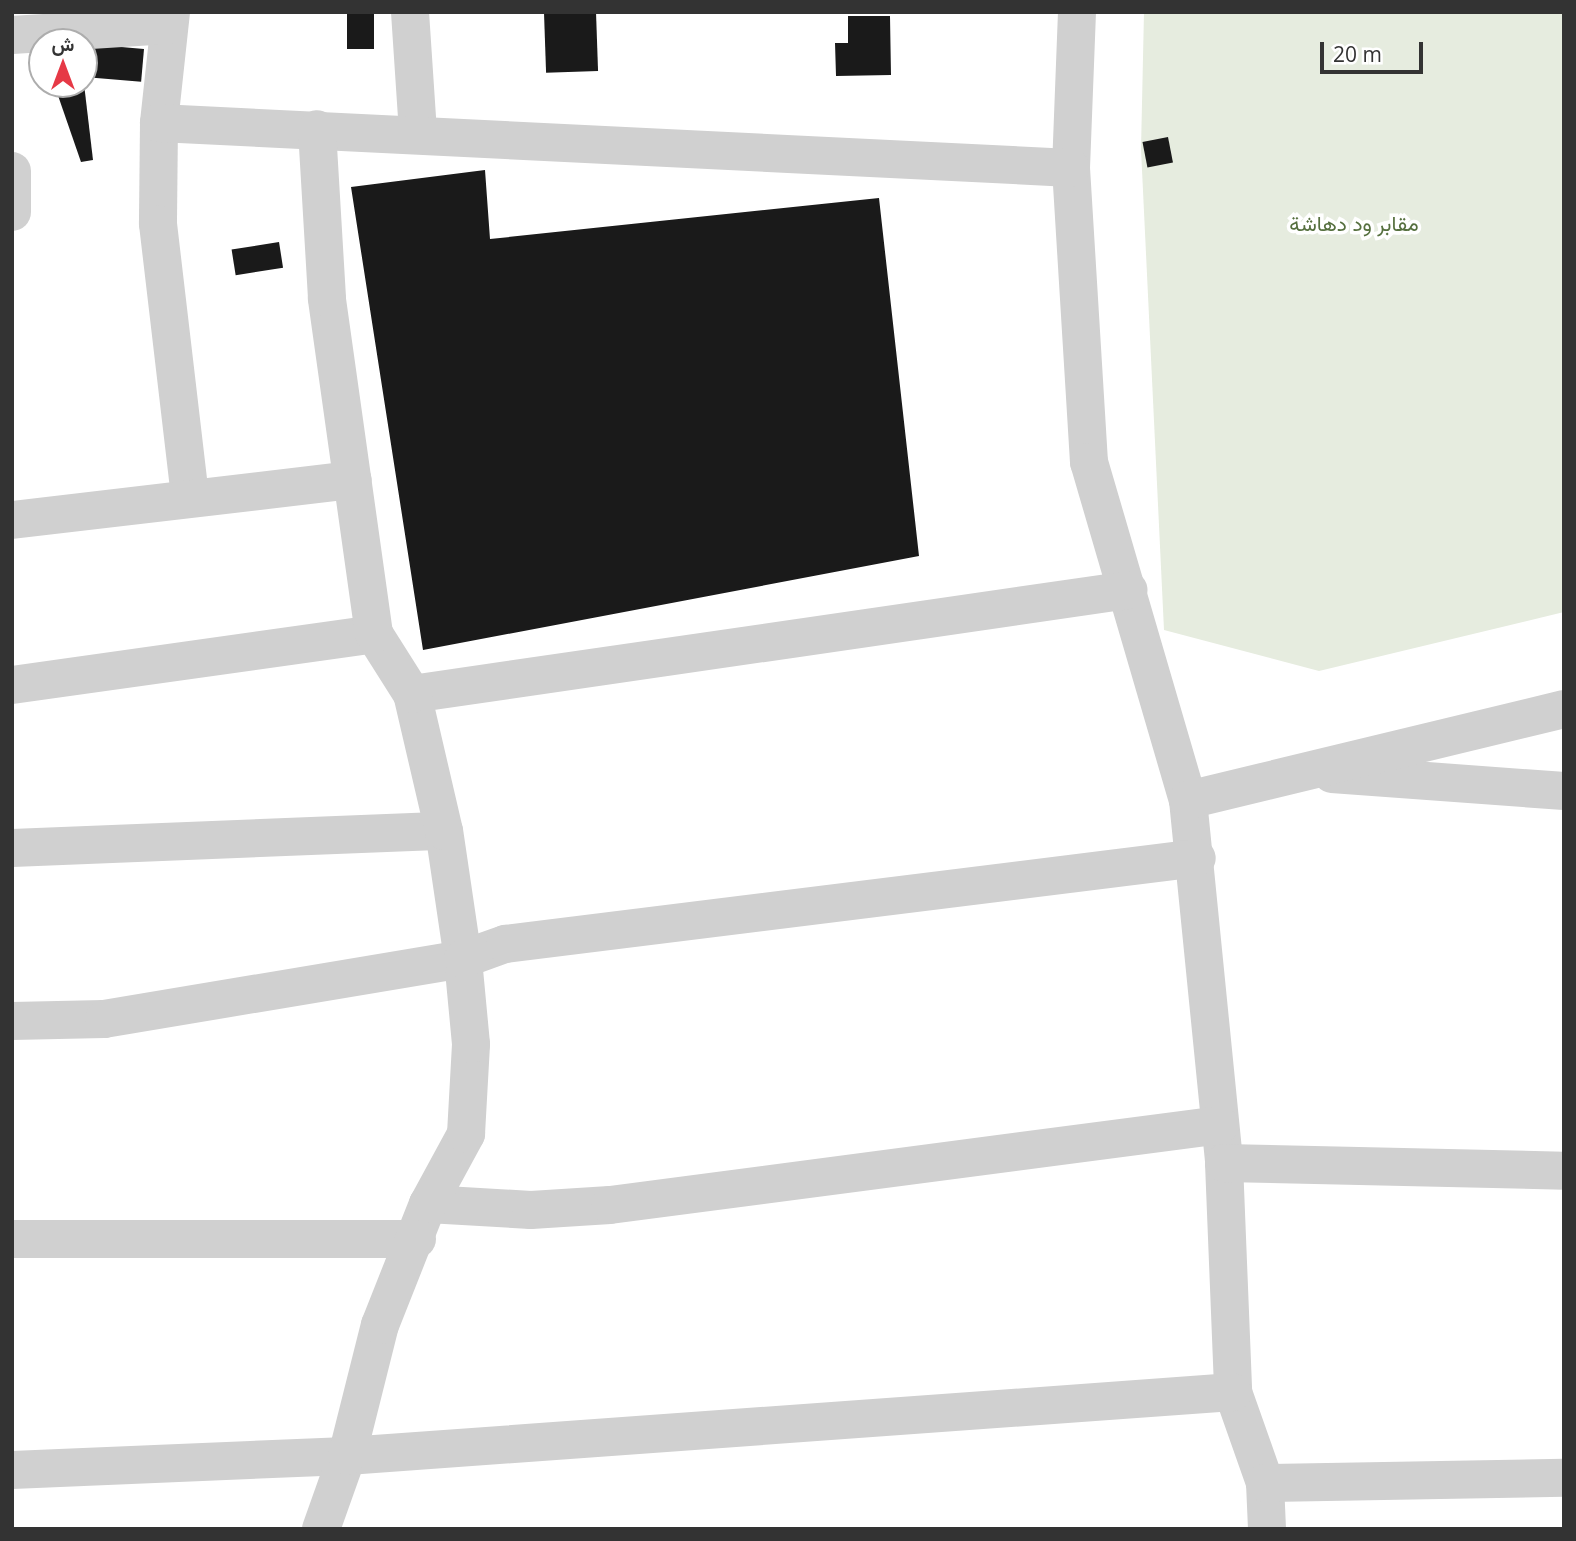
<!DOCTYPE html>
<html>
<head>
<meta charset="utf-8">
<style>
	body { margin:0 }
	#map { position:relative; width:1576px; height:1541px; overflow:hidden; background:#fff; font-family:"Open Sans",Vazirmatn,sans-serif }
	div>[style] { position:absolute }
	.green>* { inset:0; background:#e6ecdf }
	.building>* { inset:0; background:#1a1a1a; transform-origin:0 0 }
	.minor>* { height:38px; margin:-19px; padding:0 19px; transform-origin:19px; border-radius:19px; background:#d0d0d0 }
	span { translate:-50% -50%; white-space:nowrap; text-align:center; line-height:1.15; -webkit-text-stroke:7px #fff; paint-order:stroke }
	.park-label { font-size:21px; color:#56703f }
	.frame { position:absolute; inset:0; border:14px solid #333; pointer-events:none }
	.north { position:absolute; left:28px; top:28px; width:70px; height:70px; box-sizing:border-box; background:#fff; border:2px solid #adadad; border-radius:50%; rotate:0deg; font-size:19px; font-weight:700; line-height:28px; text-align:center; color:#333 }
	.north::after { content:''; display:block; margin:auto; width:24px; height:32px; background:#e63946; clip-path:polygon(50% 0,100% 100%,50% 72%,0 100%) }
	.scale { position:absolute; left:1320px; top:42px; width:103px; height:32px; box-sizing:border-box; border:4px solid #333; border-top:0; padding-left:9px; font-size:21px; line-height:24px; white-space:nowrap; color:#333; -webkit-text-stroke:5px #fff; paint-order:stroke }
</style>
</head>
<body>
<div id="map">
	<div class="green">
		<i style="clip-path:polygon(1144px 12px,1564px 12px,1564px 612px,1319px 671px,1164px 630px,1141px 149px)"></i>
	</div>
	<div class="building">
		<i style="left:347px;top:12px;width:27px;height:37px"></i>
		<i style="left:596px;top:12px;width:59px;height:52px;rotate:88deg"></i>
		<i style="clip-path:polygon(848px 16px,890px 16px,891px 75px,836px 76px,835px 43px,848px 43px)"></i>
		<i style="left:144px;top:49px;width:33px;height:60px;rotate:95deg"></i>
		<i style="clip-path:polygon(54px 84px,84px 84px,93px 160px,81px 162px)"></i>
		<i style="left:1168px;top:137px;width:26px;height:26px;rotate:79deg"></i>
		<i style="clip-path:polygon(485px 170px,490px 239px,879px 198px,919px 556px,423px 650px,351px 187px)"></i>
		<i style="left:279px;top:242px;width:26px;height:48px;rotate:81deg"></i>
	</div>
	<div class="minor">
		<i style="left:171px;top:12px;width:112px;rotate:96.2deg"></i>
		<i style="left:159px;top:123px;width:101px;rotate:90.6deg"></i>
		<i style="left:158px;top:224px;width:274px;rotate:83.3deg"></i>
		<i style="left:410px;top:12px;width:121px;rotate:86.2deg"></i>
		<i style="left:1077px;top:12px;width:156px;rotate:92.2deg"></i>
		<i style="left:1071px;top:168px;width:295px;rotate:86.5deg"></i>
		<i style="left:1089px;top:462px;width:352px;rotate:73.7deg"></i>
		<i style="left:1188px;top:800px;width:365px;rotate:84.3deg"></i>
		<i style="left:1224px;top:1163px;width:229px;rotate:87.7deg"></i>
		<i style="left:1233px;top:1392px;width:96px;rotate:70.6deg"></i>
		<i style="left:1265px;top:1483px;width:46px;rotate:87.5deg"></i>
		<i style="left:12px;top:35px;width:157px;rotate:-3.6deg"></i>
		<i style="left:159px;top:123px;width:913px;rotate:2.82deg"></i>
		<i style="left:12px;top:171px;width:41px;rotate:90deg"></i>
		<i style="left:12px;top:520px;width:343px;rotate:-6.7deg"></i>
		<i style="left:12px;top:685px;width:366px;rotate:-8deg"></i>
		<i style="left:412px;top:694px;width:724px;rotate:-8.26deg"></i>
		<i style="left:1332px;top:774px;width:233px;rotate:4.2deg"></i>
		<i style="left:1188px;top:800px;width:387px;rotate:-13.6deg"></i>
		<i style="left:12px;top:848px;width:432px;rotate:-2.3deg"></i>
		<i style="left:12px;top:1021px;width:92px;rotate:-1.2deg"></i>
		<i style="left:104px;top:1019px;width:364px;rotate:-9.5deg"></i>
		<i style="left:463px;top:959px;width:129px;rotate:-98.4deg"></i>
		<i style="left:444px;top:831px;width:141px;rotate:-103.1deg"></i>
		<i style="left:412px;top:694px;width:71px;rotate:-122.3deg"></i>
		<i style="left:374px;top:634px;width:339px;rotate:-98deg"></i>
		<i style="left:327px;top:298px;width:169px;rotate:-93.4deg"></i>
		<i style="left:1224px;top:1163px;width:340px;rotate:1.3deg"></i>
		<i style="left:428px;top:1204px;width:103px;rotate:3.3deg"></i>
		<i style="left:531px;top:1210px;width:79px;rotate:-3.6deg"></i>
		<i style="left:610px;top:1205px;width:615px;rotate:-7.47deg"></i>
		<i style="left:12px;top:1239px;width:405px"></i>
		<i style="left:12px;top:1470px;width:335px;rotate:-2.4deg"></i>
		<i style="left:347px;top:1456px;width:888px;rotate:-4.13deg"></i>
		<i style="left:1265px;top:1483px;width:299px;rotate:-1deg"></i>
		<i style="left:321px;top:1529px;width:77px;rotate:-70.4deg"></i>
		<i style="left:347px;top:1456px;width:135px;rotate:-75.9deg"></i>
		<i style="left:380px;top:1325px;width:130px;rotate:-68.4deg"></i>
		<i style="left:428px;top:1204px;width:80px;rotate:-61.5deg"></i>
		<i style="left:466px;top:1134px;width:90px;rotate:-86.8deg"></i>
		<i style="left:471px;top:1044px;width:85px;rotate:-95.4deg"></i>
		<i style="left:463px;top:959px;width:45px;rotate:-19.7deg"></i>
		<i style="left:505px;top:944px;width:697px;rotate:-7.08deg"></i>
	</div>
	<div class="park-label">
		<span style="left:1354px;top:223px">مقابر ود دهاشة</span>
	</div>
	<div class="frame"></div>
	<div class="north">ش</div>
	<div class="scale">20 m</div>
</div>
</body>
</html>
